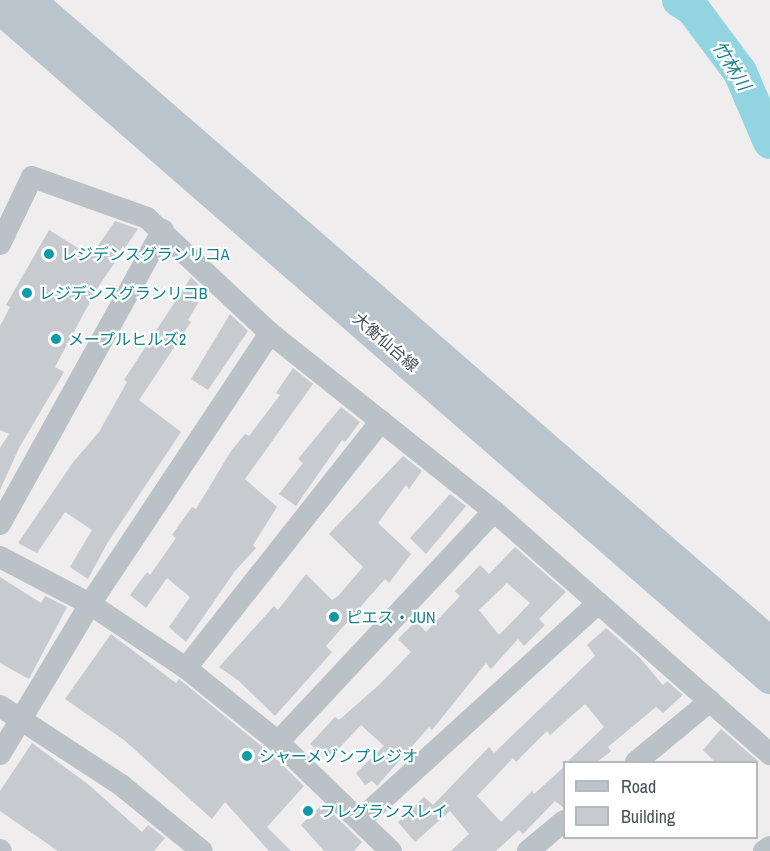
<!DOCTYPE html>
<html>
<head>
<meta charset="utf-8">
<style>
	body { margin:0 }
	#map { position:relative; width:770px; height:851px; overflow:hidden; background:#efeded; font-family:"Archivo Narrow","Noto Sans JP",sans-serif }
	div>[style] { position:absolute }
	.river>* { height:34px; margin:-17px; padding:0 17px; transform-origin:17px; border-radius:17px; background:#92d5e0 }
	.building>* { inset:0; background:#c7cacf }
	.street>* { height:22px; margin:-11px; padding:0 11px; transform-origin:11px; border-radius:11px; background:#bac2c7 }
	.secondary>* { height:32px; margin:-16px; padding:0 16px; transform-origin:16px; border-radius:16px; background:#bac4cc }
	.dots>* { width:16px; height:16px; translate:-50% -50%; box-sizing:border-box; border:3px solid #fff; border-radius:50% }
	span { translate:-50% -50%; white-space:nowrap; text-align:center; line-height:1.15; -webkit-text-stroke:4.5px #fff; paint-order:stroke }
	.culture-label { font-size:16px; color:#0d838f }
	.left { translate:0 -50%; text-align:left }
	.street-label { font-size:16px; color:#475157 }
	.water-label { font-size:18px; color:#1d7e8d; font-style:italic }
	.legend { position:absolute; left:563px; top:761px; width:195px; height:78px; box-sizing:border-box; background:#fff; border:2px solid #b5b9bc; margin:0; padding:8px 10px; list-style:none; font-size:18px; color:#475157 }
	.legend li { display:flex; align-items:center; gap:12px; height:30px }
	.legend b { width:30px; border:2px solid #b5b9bc }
</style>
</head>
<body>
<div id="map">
	<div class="river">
		<i style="left:679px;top:0;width:17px;rotate:33deg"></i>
		<i style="left:693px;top:9px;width:79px;rotate:53.3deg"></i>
		<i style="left:740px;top:72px;width:76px;rotate:66.8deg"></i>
	</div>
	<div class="building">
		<i style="clip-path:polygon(115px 221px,138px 229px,98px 287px,55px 367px,64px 372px,19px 448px,0 490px,0 448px,9px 434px,0 430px,0 326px,10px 307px,6px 305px,49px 230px,91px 256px)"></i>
		<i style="clip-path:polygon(191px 277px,205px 291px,188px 320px,191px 322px,139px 400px,181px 432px,108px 542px,88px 579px,70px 567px,92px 530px,65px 512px,37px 553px,18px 543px,74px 461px,99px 432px,127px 382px,124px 380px)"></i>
		<i style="clip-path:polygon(230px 314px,248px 331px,208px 390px,191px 379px)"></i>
		<i style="clip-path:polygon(293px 368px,313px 384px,245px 479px,277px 507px,253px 545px,256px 548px,235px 571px,186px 642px,169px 627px,190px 597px,167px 578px,146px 608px,130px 595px,147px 572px,150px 575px,176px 538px,172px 535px,192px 507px,196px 509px,231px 451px,245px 434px,249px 436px,280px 395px,276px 393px)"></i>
		<i style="clip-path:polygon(341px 407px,360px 422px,345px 442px,342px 440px,296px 506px,279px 494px,303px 463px,298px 459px)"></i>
		<i style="clip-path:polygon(403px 456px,422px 471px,409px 489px,406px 485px,378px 523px,411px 554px,389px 583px,385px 579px,326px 646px,332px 652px,275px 716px,239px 681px,219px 667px,274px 606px,278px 610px,306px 574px,332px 600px,338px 596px,363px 567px,329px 534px)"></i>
		<i style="clip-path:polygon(450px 494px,466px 506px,426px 554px,410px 538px)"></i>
		<i style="clip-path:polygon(evenodd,515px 547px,566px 592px,539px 619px,545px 625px,524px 646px,518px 639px,491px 669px,486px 663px,432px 730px,429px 727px,377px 786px,372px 781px,365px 785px,356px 773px,384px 746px,361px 725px,329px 759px,310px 744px,335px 717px,339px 720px,379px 685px,411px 652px,398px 639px,416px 621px,426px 632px,460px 596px,455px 591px,480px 565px,489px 574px,515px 547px,507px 583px,530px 603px,499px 635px,479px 610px,507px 583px)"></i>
		<i style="clip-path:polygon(0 577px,41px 603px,45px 596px,67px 607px,29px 679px,0 663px)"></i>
		<i style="clip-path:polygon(606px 628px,640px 658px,663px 685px,667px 681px,683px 695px,663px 713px,656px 707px,608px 747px,611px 751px,597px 762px,567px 762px,604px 727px,585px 704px,550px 735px,547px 731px,516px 762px,513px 758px,477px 796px,501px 822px,532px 791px,534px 794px,564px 767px,564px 808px,555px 801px,523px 834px,519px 830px,496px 851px,451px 851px,469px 834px,450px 811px,415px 842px,398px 822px,424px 797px,433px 805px,489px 747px,494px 753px,595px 656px,587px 645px)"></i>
		<i style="clip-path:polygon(111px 634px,176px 683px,179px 679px,269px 752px,304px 786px,267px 827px,291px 851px,269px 851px,225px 802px,212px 819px,124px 740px,65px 699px)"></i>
		<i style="clip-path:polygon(721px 729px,759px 762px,715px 762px,703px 750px)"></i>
		<i style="clip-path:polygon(32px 743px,89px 785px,142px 832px,148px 825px,165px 838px,154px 851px,58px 851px,0 811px,0 791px)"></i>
		<i style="clip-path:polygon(323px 804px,362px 842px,354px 851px,324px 851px,301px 825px)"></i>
	</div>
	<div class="street">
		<i style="left:0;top:244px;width:74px;rotate:-64.5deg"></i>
		<i style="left:32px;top:177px;width:122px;rotate:19.6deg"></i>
		<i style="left:147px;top:218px;width:168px;rotate:43.1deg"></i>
		<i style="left:270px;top:333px;width:286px;rotate:38.5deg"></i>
		<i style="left:494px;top:511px;width:368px;rotate:41.4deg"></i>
		<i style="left:0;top:524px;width:336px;rotate:-61deg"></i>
		<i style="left:0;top:557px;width:102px;rotate:27.6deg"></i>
		<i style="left:90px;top:604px;width:115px;rotate:33.7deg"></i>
		<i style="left:186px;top:668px;width:118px;rotate:38.8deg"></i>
		<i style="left:278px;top:742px;width:157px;rotate:44deg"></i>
		<i style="left:186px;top:668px;width:315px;rotate:-51.7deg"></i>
		<i style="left:0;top:706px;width:145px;rotate:33.1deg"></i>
		<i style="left:121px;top:785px;width:104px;rotate:39.2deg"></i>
		<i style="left:278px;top:742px;width:316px;rotate:-46.9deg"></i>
		<i style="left:0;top:754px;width:175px;rotate:-59deg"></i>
		<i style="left:90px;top:604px;width:325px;rotate:-56.4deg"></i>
		<i style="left:636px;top:762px;width:96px;rotate:-39.5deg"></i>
		<i style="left:361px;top:819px;width:321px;rotate:-42.3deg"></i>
		<i style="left:0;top:850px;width:1px;rotate:45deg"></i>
		<i style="left:528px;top:851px;width:47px;rotate:-39.8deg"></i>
		<i style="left:764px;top:851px;width:7px;rotate:-34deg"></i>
	</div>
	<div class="secondary">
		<i style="left:29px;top:0;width:981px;rotate:40.95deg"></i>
		<i style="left:0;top:8px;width:1021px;rotate:41.03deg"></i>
	</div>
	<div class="dots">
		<i style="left:49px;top:254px;background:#0f9aa8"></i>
		<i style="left:27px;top:293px;background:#0f9aa8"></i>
		<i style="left:56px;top:339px;background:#0f9aa8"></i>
		<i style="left:334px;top:617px;background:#0f9aa8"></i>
		<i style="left:247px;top:756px;background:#0f9aa8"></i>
		<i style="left:308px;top:811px;background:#0f9aa8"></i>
	</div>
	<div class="culture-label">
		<span class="left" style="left:61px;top:254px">レジデンスグランリコA</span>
		<span class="left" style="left:39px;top:293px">レジデンスグランリコB</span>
		<span class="left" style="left:68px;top:339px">メープルヒルズ2</span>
		<span class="left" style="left:346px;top:617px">ピエス・JUN</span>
		<span class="left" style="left:259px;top:756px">シャーメゾンプレジオ</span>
		<span class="left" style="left:320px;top:811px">フレグランスレイ</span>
	</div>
	<div class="street-label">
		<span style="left:386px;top:342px;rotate:41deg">大衡仙台線</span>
	</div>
	<div class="water-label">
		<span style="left:731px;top:66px;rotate:58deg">竹林川</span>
	</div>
	<ul class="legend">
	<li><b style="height:8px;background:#bac4cc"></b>Road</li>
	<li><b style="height:16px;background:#c7cacf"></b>Building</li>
	</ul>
</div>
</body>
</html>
